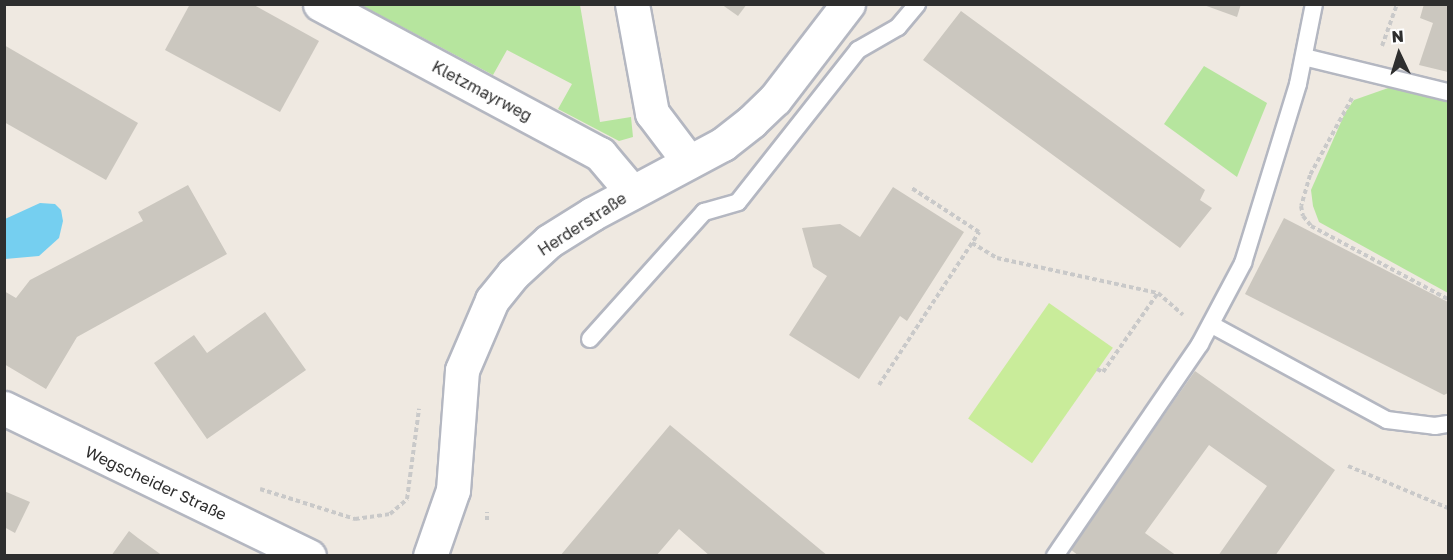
<!DOCTYPE html>
<html>
<head>
<meta charset="utf-8">
<style>
	body { margin:0 }
	#map { position:relative; width:1453px; height:560px; overflow:hidden; background:#efe9e1; font-family:"Golos Text",sans-serif }
	div>[style] { position:absolute }
	.green>* { inset:0; background:#b6e59e }
	.pitch>* { inset:0; background:#c9ec9a; transform-origin:0 0 }
	.water>* { inset:0; background:#75cff0 }
	.building>* { inset:0; background:#cbc7bf }
	.path>* { height:4px; margin-top:-2px; transform-origin:0; background:repeating-linear-gradient(90deg,#c9c9c9 0 4.5px,transparent 0 7.5px) }
	.roads { filter:drop-shadow(2px 0 #b4b7c1) drop-shadow(-2px 0 #b4b7c1) drop-shadow(0 2px #b4b7c1) drop-shadow(0 -2px #b4b7c1) }
	.lane>* { height:16px; margin:-8px; padding:0 8px; transform-origin:8px; border-radius:8px; background:#fff }
	.street>* { height:33px; margin:-16.5px; padding:0 16.5px; transform-origin:16.5px; border-radius:16.5px; background:#fff }
	.secondary>* { height:33px; margin:-16.5px; padding:0 16.5px; transform-origin:16.5px; border-radius:16.5px; background:#fff }
	span { translate:-50% -50%; white-space:nowrap; text-align:center; line-height:1.15; -webkit-text-stroke:6px #fff; paint-order:stroke }
	.street-label { font-size:16px; color:#2e2e2e }
	.frame { position:absolute; inset:0; border:6px solid #2e2e2e; pointer-events:none }
	.north { position:absolute; left:1369px; top:24px; width:60px; height:60px; -webkit-text-stroke:4px #fff; paint-order:stroke; rotate:356deg; font-size:16px; font-weight:700; line-height:24px; text-align:center; color:#2e2e2e }
	.north::after { content:''; display:block; margin:auto; width:21px; height:27px; background:#2e2e2e; clip-path:polygon(50% 0,100% 100%,50% 72%,0 100%) }
</style>
</head>
<body>
<div id="map">
	<div class="green">
		<i style="clip-path:polygon(361px 5px,580px 5px,600px 122px,631px 117px,633px 137px,619px 141px,558px 109px,572px 84px,507px 50px,493px 75px)"></i>
		<i style="clip-path:polygon(1204px 66px,1267px 103px,1237px 177px,1164px 124px)"></i>
		<i style="clip-path:polygon(1391px 87px,1448px 101px,1448px 293px,1319px 222px,1313px 206px,1311px 190px,1345px 113px,1354px 100px)"></i>
	</div>
	<div class="pitch">
		<i style="left:1049px;top:303px;width:78px;height:141px;rotate:35deg"></i>
	</div>
	<div class="water">
		<i style="clip-path:polygon(40px 203px,55px 204px,61px 210px,63px 221px,59px 238px,39px 256px,5px 259px,5px 219px)"></i>
	</div>
	<div class="building">
		<i style="clip-path:polygon(190px 4px,252px 4px,319px 41px,280px 112px,165px 50px)"></i>
		<i style="clip-path:polygon(721px 4px,747px 4px,738px 16px)"></i>
		<i style="clip-path:polygon(1201px 4px,1241px 4px,1237px 17px)"></i>
		<i style="clip-path:polygon(1424px 4px,1448px 4px,1448px 72px,1419px 65px,1433px 23px,1420px 18px)"></i>
		<i style="clip-path:polygon(961px 11px,1205px 190px,1200px 200px,1212px 208px,1180px 248px,923px 60px)"></i>
		<i style="clip-path:polygon(4px 45px,138px 123px,106px 180px,4px 122px)"></i>
		<i style="clip-path:polygon(188px 185px,227px 254px,77px 337px,46px 389px,4px 364px,4px 291px,16px 298px,30px 280px,143px 221px,138px 212px)"></i>
		<i style="clip-path:polygon(893px 187px,964px 232px,907px 321px,900px 316px,859px 379px,789px 335px,827px 276px,813px 267px,802px 228px,840px 224px,860px 237px)"></i>
		<i style="clip-path:polygon(1284px 218px,1448px 302px,1448px 393px,1444px 395px,1245px 294px)"></i>
		<i style="clip-path:polygon(265px 312px,306px 370px,207px 439px,154px 363px,194px 335px,207px 353px)"></i>
		<i style="clip-path:polygon(1195px 371px,1335px 470px,1275px 556px,1218px 556px,1267px 486px,1209px 445px,1145px 533px,1177px 556px,1079px 556px,1070px 549px)"></i>
		<i style="clip-path:polygon(670px 425px,828px 556px,710px 556px,679px 529px,656px 556px,560px 556px)"></i>
		<i style="clip-path:polygon(4px 491px,30px 502px,15px 533px,4px 527px)"></i>
		<i style="clip-path:polygon(129px 531px,138px 538px,163px 556px,111px 556px)"></i>
	</div>
	<div class="path">
		<i style="left:1382px;top:46px;width:45px;rotate:-70.3deg"></i>
		<i style="left:1352px;top:98px;width:88px;rotate:118.6deg"></i>
		<i style="left:1310px;top:175px;width:32px;rotate:106deg"></i>
		<i style="left:1301px;top:206px;width:10px;rotate:79deg"></i>
		<i style="left:1303px;top:216px;width:13px;rotate:51deg"></i>
		<i style="left:1311px;top:226px;width:155px;rotate:28.1deg"></i>
		<i style="left:972px;top:243px;width:29px;rotate:31deg"></i>
		<i style="left:997px;top:258px;width:165px;rotate:12.3deg"></i>
		<i style="left:1158px;top:293px;width:33px;rotate:41deg"></i>
		<i style="left:1097px;top:369px;width:7px;rotate:27deg"></i>
		<i style="left:1103px;top:372px;width:96px;rotate:-55.2deg"></i>
		<i style="left:879px;top:385px;width:183px;rotate:-56.8deg"></i>
		<i style="left:979px;top:232px;width:82px;rotate:-146.9deg"></i>
		<i style="left:1348px;top:466px;width:108px;rotate:22.8deg"></i>
		<i style="left:260px;top:489px;width:100px;rotate:17.5deg"></i>
		<i style="left:355px;top:519px;width:35px;rotate:-8deg"></i>
		<i style="left:390px;top:514px;width:23px;rotate:-41deg"></i>
		<i style="left:407px;top:499px;width:91px;rotate:-82.4deg"></i>
		<i style="left:487px;top:520px;width:8px;rotate:-90deg"></i>
	</div>
	<div class="roads">
		<div class="lane">
			<i style="left:1304px;top:57px;width:148px;rotate:13.7deg"></i>
			<i style="left:1212px;top:325px;width:199px;rotate:28.5deg"></i>
			<i style="left:1387px;top:420px;width:48px;rotate:7.1deg"></i>
			<i style="left:1435px;top:426px;width:13px;rotate:-9deg"></i>
			<i style="left:590px;top:339px;width:171px;rotate:-48.1deg"></i>
			<i style="left:704px;top:212px;width:35px;rotate:-16deg"></i>
			<i style="left:738px;top:202px;width:194px;rotate:-51.7deg"></i>
			<i style="left:858px;top:50px;width:46px;rotate:-29.9deg"></i>
			<i style="left:898px;top:27px;width:30px;rotate:-50deg"></i>
			<i style="left:1055px;top:556px;width:257px;rotate:-55.6deg"></i>
			<i style="left:1200px;top:344px;width:92px;rotate:-62deg"></i>
			<i style="left:1243px;top:263px;width:187px;rotate:-72.9deg"></i>
			<i style="left:1298px;top:84px;width:82px;rotate:-78.7deg"></i>
		</div>
		<div class="street">
			<i style="left:320px;top:4px;width:318px;rotate:28.2deg"></i>
			<i style="left:600px;top:154px;width:50px;rotate:49.9deg"></i>
			<i style="left:632px;top:4px;width:111px;rotate:79.6deg"></i>
			<i style="left:652px;top:113px;width:61px;rotate:52.9deg"></i>
			<i style="left:430px;top:556px;width:70px;rotate:-70.8deg"></i>
			<i style="left:453px;top:490px;width:120px;rotate:-85.7deg"></i>
			<i style="left:462px;top:370px;width:76px;rotate:-66.8deg"></i>
			<i style="left:492px;top:300px;width:33px;rotate:-51deg"></i>
			<i style="left:513px;top:274px;width:49px;rotate:-42.5deg"></i>
			<i style="left:549px;top:241px;width:51px;rotate:-32.1deg"></i>
			<i style="left:592px;top:214px;width:149px;rotate:-28.1deg"></i>
			<i style="left:723px;top:144px;width:36px;rotate:-38deg"></i>
			<i style="left:751px;top:122px;width:33px;rotate:-44deg"></i>
			<i style="left:775px;top:99px;width:120px;rotate:-52.5deg"></i>
		</div>
		<div class="secondary">
			<i style="left:4px;top:408px;width:339px;rotate:25.9deg"></i>
		</div>
	</div>
	<div class="street-label">
		<span style="left:482px;top:91px;rotate:28deg">Kletzmayrweg</span>
		<span style="left:582px;top:224px;rotate:-33deg">Herderstraße</span>
		<span style="left:156px;top:483px;rotate:25deg">Wegscheider Straße</span>
	</div>
	<div class="frame"></div>
	<div class="north">N</div>
</div>
</body>
</html>
